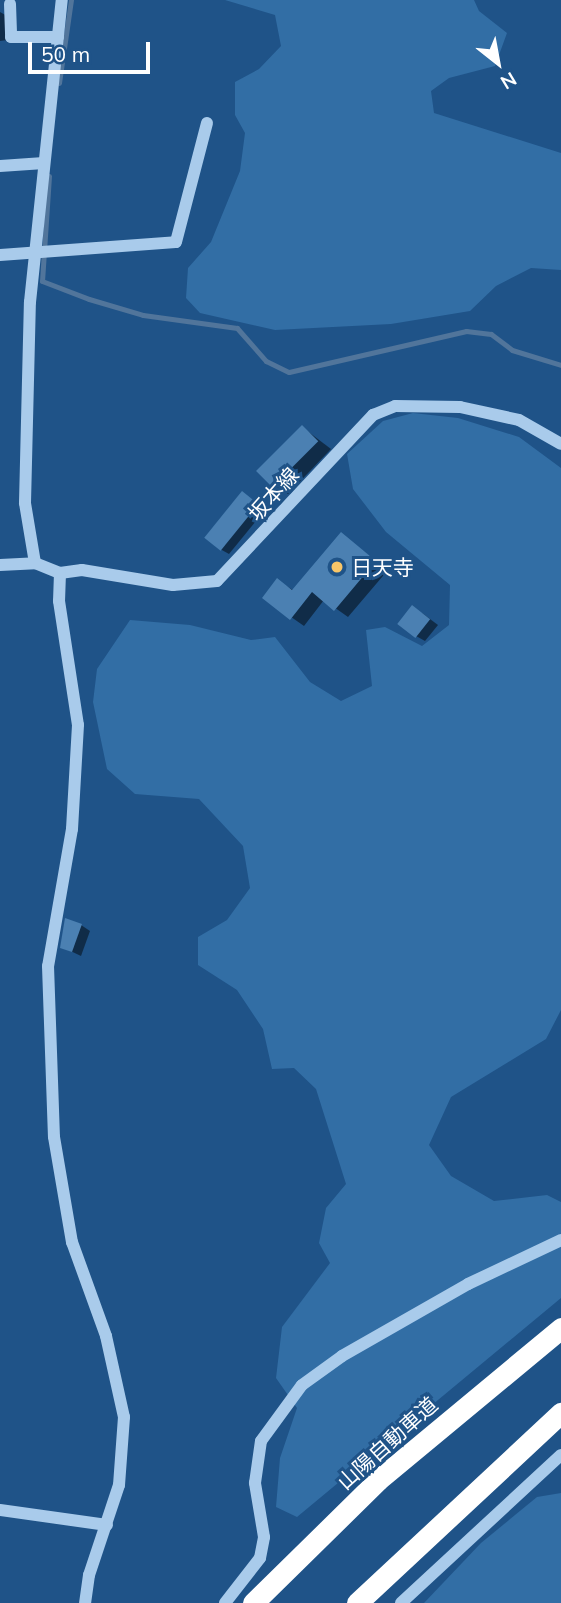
<!DOCTYPE html>
<html>
<head>
<meta charset="utf-8">
<style>
	body { margin:0 }
	#map { position:relative; width:561px; height:1603px; overflow:hidden; background:#1f5388; font-family:Mulish,"Noto Sans JP",sans-serif }
	div>[style] { position:absolute }
	.green>* { inset:0; background:#326ea5 }
	.shadow>* { inset:0; background:#0007 }
	.stream>* { height:5px; margin:-2.5px; padding:0 2.5px; transform-origin:2.5px; border-radius:2.5px; background:#51759b }
	.building>* { inset:0; background:#4b80b2; transform-origin:0 0 }
	.minor>* { height:12px; margin:-6px; padding:0 6px; transform-origin:6px; border-radius:6px; background:#a9cbeb }
	.highway>* { height:21px; margin:-10.5px; padding:0 10.5px; transform-origin:10.5px; border-radius:10.5px; background:#fff }
	.dots>* { width:19px; height:19px; translate:-50% -50%; box-sizing:border-box; border:4px solid #1f5388; border-radius:50% }
	span { translate:-50% -50%; white-space:nowrap; text-align:center; line-height:1.15; -webkit-text-stroke:6px #1f5388; paint-order:stroke }
	.street-label { font-size:21px; color:#fff }
	.poi-label { font-size:21px; color:#fff }
	.left { translate:0 -50%; text-align:left }
	.north { position:absolute; left:463px; top:28px; width:70px; height:70px; -webkit-text-stroke:5px #1f5388; paint-order:stroke; rotate:149deg; font-size:19px; font-weight:700; line-height:28px; text-align:center; color:#fff }
	.north::after { content:''; display:block; margin:auto; width:24px; height:32px; background:#fff; clip-path:polygon(50% 0,100% 100%,50% 72%,0 100%) }
	.scale { position:absolute; left:28px; top:42px; width:122px; height:32px; box-sizing:border-box; border:4px solid #fff; border-top:0; padding-left:9px; font-size:21px; line-height:24px; white-space:nowrap; color:#fff; -webkit-text-stroke:5px #1f5388; paint-order:stroke }
</style>
</head>
<body>
<div id="map">
	<div class="green">
		<i style="clip-path:polygon(225px 0,474px 0,479px 11px,507px 33px,495px 66px,449px 78px,431px 91px,434px 113px,561px 153px,561px 270px,531px 268px,496px 286px,470px 311px,391px 324px,275px 330px,200px 313px,186px 298px,188px 268px,211px 242px,240px 171px,245px 133px,235px 115px,235px 82px,259px 69px,281px 46px,275px 15px)"></i>
		<i style="clip-path:polygon(413px 413px,458px 418px,519px 437px,561px 468px,561px 1010px,546px 1039px,451px 1097px,429px 1145px,451px 1176px,494px 1201px,547px 1195px,561px 1202px,561px 1298px,297px 1517px,276px 1507px,280px 1458px,297px 1408px,276px 1378px,282px 1327px,330px 1263px,319px 1243px,326px 1208px,346px 1184px,316px 1089px,294px 1068px,272px 1069px,263px 1029px,237px 990px,198px 965px,198px 937px,227px 920px,250px 888px,243px 846px,199px 799px,135px 794px,107px 769px,93px 702px,97px 669px,130px 620px,190px 625px,251px 640px,275px 637px,310px 682px,341px 701px,372px 686px,366px 630px,385px 627px,422px 646px,449px 625px,450px 585px,386px 532px,353px 489px,347px 454px,383px 421px)"></i>
		<i style="clip-path:polygon(561px 1493px,561px 1603px,424px 1603px,481px 1543px,537px 1497px)"></i>
	</div>
	<div class="shadow">
		<i style="clip-path:polygon(0 12px,14px 20px,15px 39px,0 41px)"></i>
		<i style="clip-path:polygon(302px 427px,331px 449px,288px 494px,274px 486px)"></i>
		<i style="clip-path:polygon(243px 494px,265px 510px,229px 554px,220px 549px)"></i>
		<i style="clip-path:polygon(341px 534px,388px 570px,348px 617px,324px 600px,304px 626px,264px 598px,278px 581px,293px 590px)"></i>
		<i style="clip-path:polygon(422px 613px,438px 625px,425px 641px,416px 636px)"></i>
		<i style="clip-path:polygon(81px 925px,90px 931px,81px 956px,62px 947px)"></i>
	</div>
	<div class="stream">
		<i style="left:59px;top:83px;width:84px;rotate:-81.8deg"></i>
		<i style="left:49px;top:176px;width:105px;rotate:93.8deg"></i>
		<i style="left:42px;top:281px;width:50px;rotate:21deg"></i>
		<i style="left:89px;top:299px;width:56px;rotate:16.5deg"></i>
		<i style="left:143px;top:315px;width:95px;rotate:7.9deg"></i>
		<i style="left:237px;top:328px;width:44px;rotate:48.7deg"></i>
		<i style="left:266px;top:361px;width:25px;rotate:26deg"></i>
		<i style="left:289px;top:372px;width:182px;rotate:-13deg"></i>
		<i style="left:466px;top:331px;width:25px;rotate:7deg"></i>
		<i style="left:491px;top:334px;width:26px;rotate:37deg"></i>
		<i style="left:512px;top:350px;width:51px;rotate:17deg"></i>
	</div>
	<div class="building">
		<i style="left:302px;top:425px;width:23px;height:65px;rotate:45deg"></i>
		<i style="left:242px;top:491px;width:21px;height:60px;rotate:39deg"></i>
		<i style="clip-path:polygon(341px 532px,376px 561px,334px 611px,312px 592px,290px 620px,262px 598px,277px 578px,292px 590px)"></i>
		<i style="left:412px;top:605px;width:23px;height:24px;rotate:38deg"></i>
		<i style="clip-path:polygon(65px 918px,82px 924px,72px 952px,60px 948px)"></i>
	</div>
	<div class="minor">
		<i style="left:10px;top:4px;width:33px;rotate:88deg"></i>
		<i style="left:11px;top:37px;width:47px"></i>
		<i style="left:0;top:166px;width:44px;rotate:-3.9deg"></i>
		<i style="left:0;top:255px;width:176px;rotate:-4.2deg"></i>
		<i style="left:176px;top:242px;width:123px;rotate:-75.4deg"></i>
		<i style="left:35px;top:563px;width:61px;rotate:-99.5deg"></i>
		<i style="left:25px;top:503px;width:201px;rotate:-88.6deg"></i>
		<i style="left:30px;top:302px;width:304px;rotate:-84deg"></i>
		<i style="left:0;top:565px;width:35px;rotate:-3deg"></i>
		<i style="left:35px;top:563px;width:27px;rotate:22deg"></i>
		<i style="left:60px;top:573px;width:22px;rotate:-8deg"></i>
		<i style="left:82px;top:570px;width:92px;rotate:9.4deg"></i>
		<i style="left:173px;top:585px;width:44px;rotate:-5.2deg"></i>
		<i style="left:217px;top:581px;width:228px;rotate:-46.8deg"></i>
		<i style="left:373px;top:415px;width:24px;rotate:-22deg"></i>
		<i style="left:395px;top:406px;width:65px;rotate:0.9deg"></i>
		<i style="left:460px;top:407px;width:60px;rotate:12.4deg"></i>
		<i style="left:519px;top:420px;width:48px;rotate:29.7deg"></i>
		<i style="left:60px;top:573px;width:28px;rotate:92deg"></i>
		<i style="left:59px;top:601px;width:125px;rotate:81.3deg"></i>
		<i style="left:78px;top:725px;width:104px;rotate:93.3deg"></i>
		<i style="left:72px;top:829px;width:139px;rotate:99.9deg"></i>
		<i style="left:48px;top:966px;width:171px;rotate:88deg"></i>
		<i style="left:54px;top:1137px;width:107px;rotate:80.3deg"></i>
		<i style="left:72px;top:1242px;width:100px;rotate:70.1deg"></i>
		<i style="left:106px;top:1336px;width:83px;rotate:77.5deg"></i>
		<i style="left:124px;top:1417px;width:68px;rotate:94.2deg"></i>
		<i style="left:119px;top:1485px;width:95px;rotate:108.4deg"></i>
		<i style="left:89px;top:1575px;width:28px;rotate:98deg"></i>
		<i style="left:0;top:1510px;width:108px;rotate:8deg"></i>
		<i style="left:225px;top:1603px;width:57px;rotate:-52.1deg"></i>
		<i style="left:260px;top:1558px;width:21px;rotate:-79deg"></i>
		<i style="left:264px;top:1537px;width:55px;rotate:-99.5deg"></i>
		<i style="left:255px;top:1483px;width:42px;rotate:-81.9deg"></i>
		<i style="left:261px;top:1441px;width:69px;rotate:-53.8deg"></i>
		<i style="left:302px;top:1385px;width:49px;rotate:-35.9deg"></i>
		<i style="left:342px;top:1356px;width:145px;rotate:-29.7deg"></i>
		<i style="left:468px;top:1284px;width:103px;rotate:-25.3deg"></i>
		<i style="left:401px;top:1603px;width:218px;rotate:-42.8deg"></i>
	</div>
	<div class="highway">
		<i style="left:253px;top:1603px;width:175px;rotate:-44.5deg"></i>
		<i style="left:378px;top:1480px;width:238px;rotate:-39.7deg"></i>
		<i style="left:357px;top:1603px;width:279px;rotate:-43deg"></i>
	</div>
	<div class="dots">
		<i style="left:337px;top:567px;background:#f9c668"></i>
	</div>
	<div class="street-label">
		<span style="left:273px;top:494px;rotate:-48deg">坂本線</span>
		<span style="left:387px;top:1443px;rotate:-42deg">山陽自動車道</span>
	</div>
	<div class="poi-label">
		<span class="left" style="left:351px;top:567px">日天寺</span>
	</div>
	<div class="north">N</div>
	<div class="scale">50 m</div>
</div>
</body>
</html>
